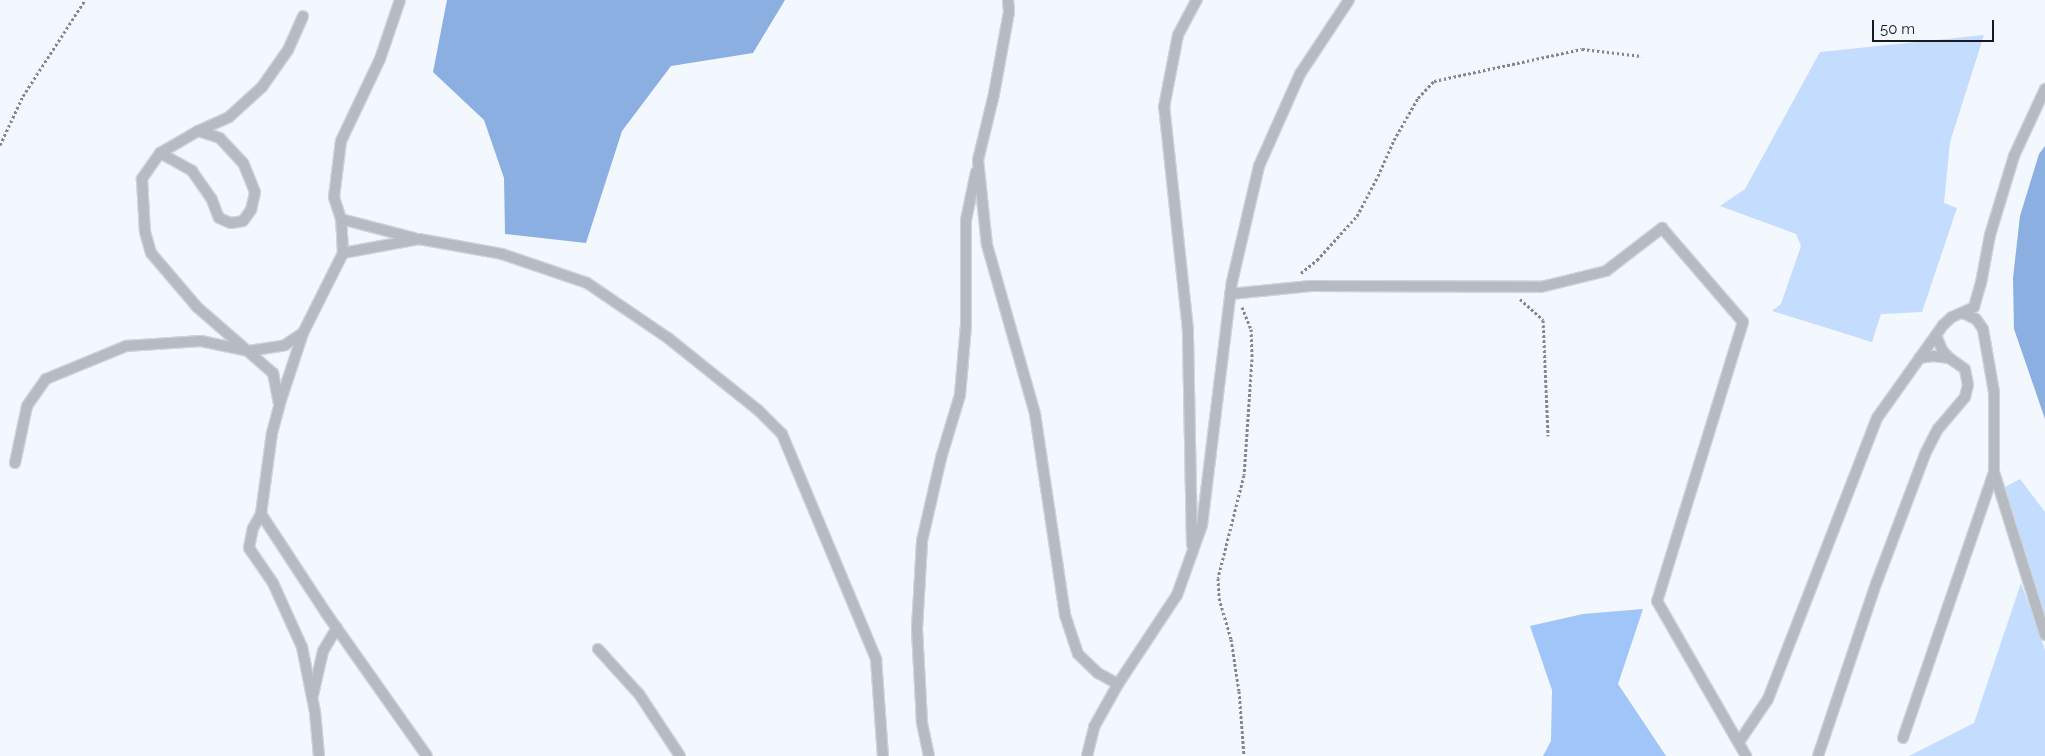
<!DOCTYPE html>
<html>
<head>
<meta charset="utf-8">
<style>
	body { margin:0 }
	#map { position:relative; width:2045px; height:756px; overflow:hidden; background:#f3f7fe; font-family:Raleway,sans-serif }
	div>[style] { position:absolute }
	.green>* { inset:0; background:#c4dcfd }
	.forest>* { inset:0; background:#a0c5f9 }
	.water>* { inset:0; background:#8bafe1 }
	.path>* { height:3px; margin-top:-1.5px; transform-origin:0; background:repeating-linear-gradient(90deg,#83878d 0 2.5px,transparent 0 5px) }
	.roads { filter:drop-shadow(1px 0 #d0d4da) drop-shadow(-1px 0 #d0d4da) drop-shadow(0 1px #d0d4da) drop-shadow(0 -1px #d0d4da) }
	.lane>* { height:10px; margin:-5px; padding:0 5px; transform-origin:5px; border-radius:5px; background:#b6bbc2 }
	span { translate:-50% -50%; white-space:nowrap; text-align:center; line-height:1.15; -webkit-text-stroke:5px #f3f7fe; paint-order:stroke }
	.scale { position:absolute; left:1872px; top:20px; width:122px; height:22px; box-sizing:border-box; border:2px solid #171b20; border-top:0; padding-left:6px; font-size:15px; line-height:18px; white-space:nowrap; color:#171b20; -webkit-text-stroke:4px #f3f7fe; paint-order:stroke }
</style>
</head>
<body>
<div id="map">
	<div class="green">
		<i style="clip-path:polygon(1984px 35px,1950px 142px,1944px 203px,1957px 208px,1922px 312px,1881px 314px,1872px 342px,1772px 311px,1781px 304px,1801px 246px,1796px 234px,1720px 206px,1745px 189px,1820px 52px)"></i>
		<i style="clip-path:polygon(2020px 479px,2045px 512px,2045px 615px,2005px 487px)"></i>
		<i style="clip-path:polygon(2021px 583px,2045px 650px,2045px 756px,1909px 756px,1974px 723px)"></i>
	</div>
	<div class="forest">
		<i style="clip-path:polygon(1643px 609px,1618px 684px,1666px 756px,1543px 756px,1551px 741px,1552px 690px,1530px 626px,1583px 614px)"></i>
	</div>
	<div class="water">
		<i style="clip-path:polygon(447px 0,785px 0,753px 53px,671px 66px,622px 131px,586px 243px,505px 234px,504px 178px,484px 120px,433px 72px)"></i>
		<i style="clip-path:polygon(2045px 146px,2045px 419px,2014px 329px,2013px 278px,2020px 216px,2039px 154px)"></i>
	</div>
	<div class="path">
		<i style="left:0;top:145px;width:54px;rotate:-64.9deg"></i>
		<i style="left:23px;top:96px;width:114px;rotate:-57.1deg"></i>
		<i style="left:1301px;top:273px;width:21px;rotate:-39deg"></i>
		<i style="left:1317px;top:260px;width:59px;rotate:-47.7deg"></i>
		<i style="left:1357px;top:216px;width:45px;rotate:-62.3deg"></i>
		<i style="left:1378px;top:176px;width:39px;rotate:-66deg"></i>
		<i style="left:1394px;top:140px;width:48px;rotate:-60.3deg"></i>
		<i style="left:1418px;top:98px;width:23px;rotate:-47deg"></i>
		<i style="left:1434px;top:81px;width:151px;rotate:-12.2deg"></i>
		<i style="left:1582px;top:49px;width:60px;rotate:6.7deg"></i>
		<i style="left:1520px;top:299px;width:31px;rotate:42deg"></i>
		<i style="left:1543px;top:320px;width:116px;rotate:87.5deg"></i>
		<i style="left:1242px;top:307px;width:24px;rotate:68deg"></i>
		<i style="left:1251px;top:329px;width:30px;rotate:88deg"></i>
		<i style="left:1252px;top:359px;width:116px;rotate:93.9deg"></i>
		<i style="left:1244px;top:475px;width:106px;rotate:104.2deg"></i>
		<i style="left:1218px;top:578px;width:20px;rotate:87deg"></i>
		<i style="left:1219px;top:598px;width:43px;rotate:73.7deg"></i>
		<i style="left:1231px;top:639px;width:53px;rotate:81.3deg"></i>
		<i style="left:1239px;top:691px;width:65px;rotate:85.6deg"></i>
	</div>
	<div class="roads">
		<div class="lane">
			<i style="left:1008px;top:0;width:12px;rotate:85deg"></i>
			<i style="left:1009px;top:12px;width:83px;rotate:100.4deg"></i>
			<i style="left:994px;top:94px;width:68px;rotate:103.6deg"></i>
			<i style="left:978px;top:160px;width:85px;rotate:84deg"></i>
			<i style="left:987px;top:245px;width:176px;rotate:74.1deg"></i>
			<i style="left:1035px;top:414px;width:203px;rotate:81.5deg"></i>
			<i style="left:1065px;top:615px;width:41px;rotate:71.6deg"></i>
			<i style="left:1078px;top:654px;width:28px;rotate:44deg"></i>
			<i style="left:1098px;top:673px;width:23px;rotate:29deg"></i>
			<i style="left:198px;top:131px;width:34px;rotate:-24deg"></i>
			<i style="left:229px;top:117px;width:45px;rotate:-42.3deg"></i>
			<i style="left:262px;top:87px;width:45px;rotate:-54.9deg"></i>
			<i style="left:288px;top:50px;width:37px;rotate:-66deg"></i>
			<i style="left:160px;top:153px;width:37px;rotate:29deg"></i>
			<i style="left:192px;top:171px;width:35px;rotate:55deg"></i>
			<i style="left:212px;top:200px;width:19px;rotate:69deg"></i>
			<i style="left:219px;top:218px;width:13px;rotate:23deg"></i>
			<i style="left:231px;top:223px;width:12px;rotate:-9deg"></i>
			<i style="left:243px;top:221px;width:14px;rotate:-54deg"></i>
			<i style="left:251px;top:210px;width:18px;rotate:-77deg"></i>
			<i style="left:255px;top:192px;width:31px;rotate:-112deg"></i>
			<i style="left:243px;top:163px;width:34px;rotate:-133deg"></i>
			<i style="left:220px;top:138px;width:23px;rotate:-162deg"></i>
			<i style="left:198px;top:131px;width:44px;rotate:149.9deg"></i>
			<i style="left:160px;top:153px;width:32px;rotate:125deg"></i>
			<i style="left:142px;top:179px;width:53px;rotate:86.8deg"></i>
			<i style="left:145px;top:232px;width:22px;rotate:74deg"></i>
			<i style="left:151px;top:253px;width:71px;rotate:49.6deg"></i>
			<i style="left:197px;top:307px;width:101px;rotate:41deg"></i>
			<i style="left:273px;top:373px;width:33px;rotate:79deg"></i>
			<i style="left:341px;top:219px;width:75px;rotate:14.6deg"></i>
			<i style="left:343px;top:253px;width:77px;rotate:-10.4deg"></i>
			<i style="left:419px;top:239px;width:84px;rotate:10.2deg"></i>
			<i style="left:502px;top:254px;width:90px;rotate:18.8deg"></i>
			<i style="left:587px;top:283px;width:98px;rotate:34.2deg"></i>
			<i style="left:668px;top:338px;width:115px;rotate:38.7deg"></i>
			<i style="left:758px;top:410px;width:34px;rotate:45deg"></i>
			<i style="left:782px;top:434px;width:244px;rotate:67.3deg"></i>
			<i style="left:876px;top:659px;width:97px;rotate:85.9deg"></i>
			<i style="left:1230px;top:294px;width:81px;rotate:-5.6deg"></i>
			<i style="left:1311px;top:286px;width:230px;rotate:0.2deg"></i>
			<i style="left:1541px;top:287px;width:67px;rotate:-13.8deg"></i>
			<i style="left:1606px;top:271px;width:71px;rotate:-37.5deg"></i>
			<i style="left:1662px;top:228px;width:124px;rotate:49.2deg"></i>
			<i style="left:1743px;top:322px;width:292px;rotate:107.1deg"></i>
			<i style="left:1657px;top:601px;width:179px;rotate:60.1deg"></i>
			<i style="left:1963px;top:313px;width:14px;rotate:25deg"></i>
			<i style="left:1976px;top:319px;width:12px;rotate:55deg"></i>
			<i style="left:1983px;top:329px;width:64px;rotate:80.1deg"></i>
			<i style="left:1994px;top:392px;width:80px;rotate:90deg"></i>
			<i style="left:1994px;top:472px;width:171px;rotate:72.6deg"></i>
			<i style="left:1936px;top:335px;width:16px;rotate:68deg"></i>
			<i style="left:1942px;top:350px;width:11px;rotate:49deg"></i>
			<i style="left:15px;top:463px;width:58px;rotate:-78.1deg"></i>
			<i style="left:27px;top:406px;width:33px;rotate:-55deg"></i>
			<i style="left:46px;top:379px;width:87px;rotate:-22.4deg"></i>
			<i style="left:126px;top:346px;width:75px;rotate:-3.8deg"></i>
			<i style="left:201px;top:341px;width:49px;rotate:11.8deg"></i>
			<i style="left:249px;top:351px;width:36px;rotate:-9deg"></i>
			<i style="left:285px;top:345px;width:22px;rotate:-34deg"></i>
			<i style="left:261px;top:514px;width:118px;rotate:56.7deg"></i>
			<i style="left:326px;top:613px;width:175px;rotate:54.8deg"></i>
			<i style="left:1192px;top:545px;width:215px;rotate:-91.1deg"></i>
			<i style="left:1188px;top:330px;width:224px;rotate:-96.1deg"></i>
			<i style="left:1164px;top:107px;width:73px;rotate:-79deg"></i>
			<i style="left:1178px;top:35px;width:40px;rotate:-62deg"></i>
			<i style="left:598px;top:649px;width:61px;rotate:47.7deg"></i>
			<i style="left:639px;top:694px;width:74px;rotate:56.5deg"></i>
			<i style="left:313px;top:695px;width:45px;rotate:-77.2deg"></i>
			<i style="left:323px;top:651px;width:27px;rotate:-59deg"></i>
			<i style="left:1903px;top:738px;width:281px;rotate:-71.1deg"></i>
			<i style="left:1739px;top:742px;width:52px;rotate:-56deg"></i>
			<i style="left:1768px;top:699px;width:301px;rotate:-68.8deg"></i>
			<i style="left:1877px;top:418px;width:114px;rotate:-54.6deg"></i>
			<i style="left:1943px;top:325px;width:12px;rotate:-42deg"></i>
			<i style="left:1952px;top:317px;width:24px;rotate:-24deg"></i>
			<i style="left:1974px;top:307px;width:25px;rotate:-74deg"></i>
			<i style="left:1981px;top:283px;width:49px;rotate:-79.4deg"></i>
			<i style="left:1990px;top:235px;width:83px;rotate:-73.1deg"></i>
			<i style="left:2014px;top:156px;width:74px;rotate:-65.2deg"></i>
			<i style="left:319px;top:756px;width:44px;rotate:-95.2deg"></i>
			<i style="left:315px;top:712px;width:66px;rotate:-101.3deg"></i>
			<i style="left:302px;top:647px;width:70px;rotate:-114.4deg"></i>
			<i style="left:273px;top:583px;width:42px;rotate:-124.4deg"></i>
			<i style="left:249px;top:548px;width:20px;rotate:-79deg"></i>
			<i style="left:253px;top:528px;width:16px;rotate:-60deg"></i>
			<i style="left:261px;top:514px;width:82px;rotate:-82.3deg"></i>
			<i style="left:272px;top:433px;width:28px;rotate:-75deg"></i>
			<i style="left:279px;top:406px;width:77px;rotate:-71.8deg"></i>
			<i style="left:303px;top:333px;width:89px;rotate:-63.4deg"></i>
			<i style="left:343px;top:253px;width:34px;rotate:-93deg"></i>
			<i style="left:341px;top:219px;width:23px;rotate:-108deg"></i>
			<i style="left:334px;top:197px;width:56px;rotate:-82.9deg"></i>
			<i style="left:341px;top:141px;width:91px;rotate:-64.6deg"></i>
			<i style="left:380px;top:59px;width:62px;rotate:-71.3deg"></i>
			<i style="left:929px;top:756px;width:35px;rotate:-102deg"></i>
			<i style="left:922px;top:722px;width:93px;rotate:-93.1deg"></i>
			<i style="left:917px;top:629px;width:88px;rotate:-86.7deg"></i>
			<i style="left:922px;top:541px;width:85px;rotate:-77.1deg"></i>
			<i style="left:941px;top:458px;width:66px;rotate:-73.2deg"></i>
			<i style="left:960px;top:395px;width:70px;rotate:-85.1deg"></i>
			<i style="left:966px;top:325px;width:105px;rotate:-90deg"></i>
			<i style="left:966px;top:220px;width:49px;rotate:-78.2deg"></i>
			<i style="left:1087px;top:756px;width:30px;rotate:-76deg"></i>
			<i style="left:1094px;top:727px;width:49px;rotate:-60.8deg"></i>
			<i style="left:1118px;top:684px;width:107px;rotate:-56.5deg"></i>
			<i style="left:1177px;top:595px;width:74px;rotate:-70.3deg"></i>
			<i style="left:1202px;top:525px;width:245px;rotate:-83deg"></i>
			<i style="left:1232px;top:282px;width:119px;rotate:-76.9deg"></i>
			<i style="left:1259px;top:166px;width:101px;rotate:-66deg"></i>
			<i style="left:1300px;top:74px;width:89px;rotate:-56.5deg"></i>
			<i style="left:1818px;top:756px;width:182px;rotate:-71.4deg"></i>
			<i style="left:1876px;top:584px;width:139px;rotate:-69.3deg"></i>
			<i style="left:1925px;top:454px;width:28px;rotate:-63deg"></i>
			<i style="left:1938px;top:429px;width:42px;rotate:-49.8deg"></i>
			<i style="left:1965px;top:397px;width:12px;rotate:-76deg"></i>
			<i style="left:1968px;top:385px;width:16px;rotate:-101deg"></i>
			<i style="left:1965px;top:369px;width:19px;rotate:-145deg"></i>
			<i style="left:1949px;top:358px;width:16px;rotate:-173deg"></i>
			<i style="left:1933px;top:356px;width:14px;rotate:172deg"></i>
		</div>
	</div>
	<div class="scale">50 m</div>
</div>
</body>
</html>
